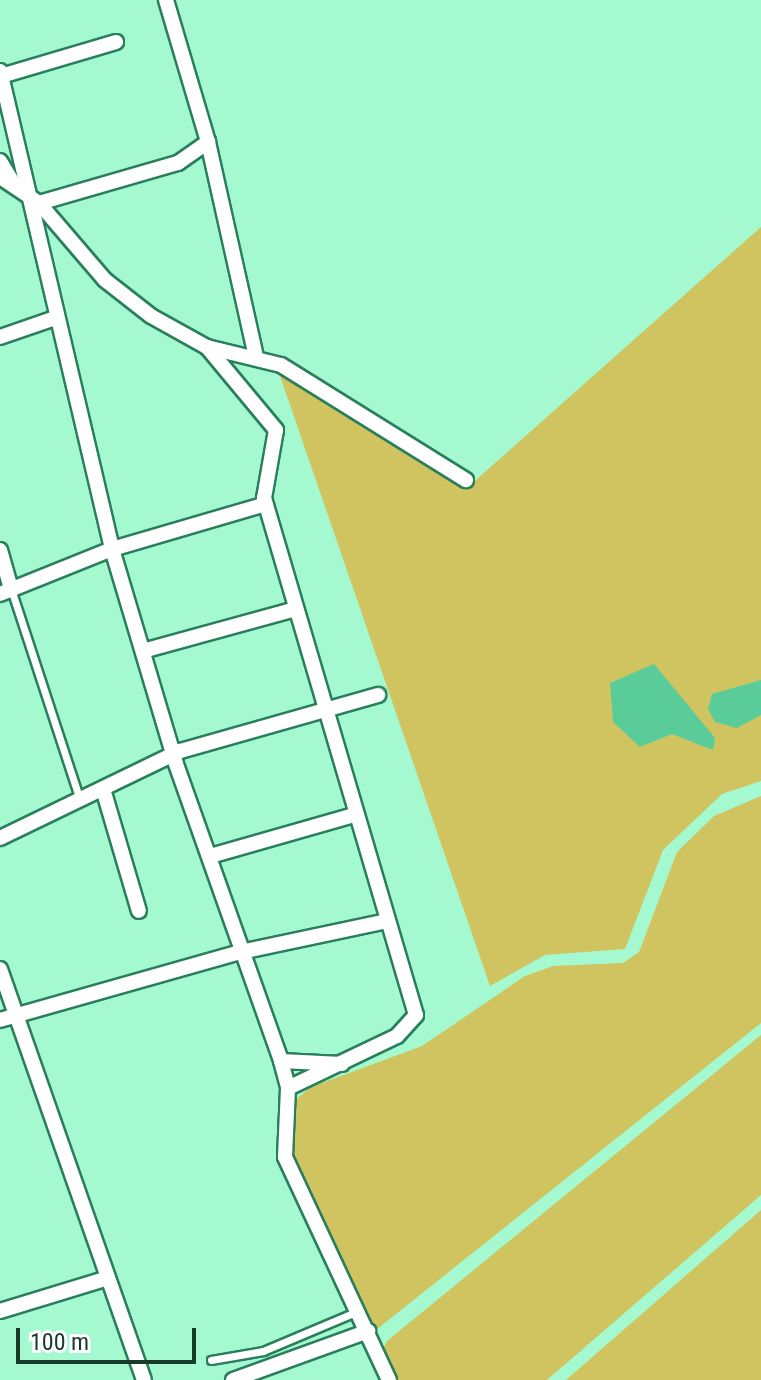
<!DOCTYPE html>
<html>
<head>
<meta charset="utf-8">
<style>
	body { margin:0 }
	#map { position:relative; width:761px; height:1380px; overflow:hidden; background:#a5f9d0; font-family:"Roboto Condensed",sans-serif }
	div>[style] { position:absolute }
	.green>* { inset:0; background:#d0c461 }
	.water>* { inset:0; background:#59cc9a }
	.roads { filter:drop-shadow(2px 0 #297f5b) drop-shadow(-2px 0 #297f5b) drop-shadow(0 2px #297f5b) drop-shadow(0 -2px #297f5b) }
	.service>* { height:7px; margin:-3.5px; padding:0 3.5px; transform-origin:3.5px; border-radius:3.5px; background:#fff }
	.minor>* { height:14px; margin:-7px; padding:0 7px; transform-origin:7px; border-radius:7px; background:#fff }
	span { translate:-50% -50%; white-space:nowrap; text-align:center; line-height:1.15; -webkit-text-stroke:6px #fff; paint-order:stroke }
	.scale { position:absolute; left:16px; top:1328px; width:180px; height:36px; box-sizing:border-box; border:4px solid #173a2b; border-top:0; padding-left:10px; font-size:24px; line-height:28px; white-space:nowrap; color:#173a2b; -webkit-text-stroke:6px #fff; paint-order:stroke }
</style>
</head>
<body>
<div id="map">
	<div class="green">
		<i style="clip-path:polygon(761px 227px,761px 781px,722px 794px,663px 850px,625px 949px,545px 955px,490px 986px,279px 373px,469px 486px)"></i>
		<i style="clip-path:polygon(761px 796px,761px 1023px,376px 1330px,291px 1156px,294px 1101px,311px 1087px,422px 1046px,525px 976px,553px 966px,623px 963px,639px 952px,677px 852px,714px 816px)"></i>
		<i style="clip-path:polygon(761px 1035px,761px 1195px,547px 1380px,394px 1380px,382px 1351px,387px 1341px)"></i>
		<i style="clip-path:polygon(761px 1210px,761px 1380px,566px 1380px)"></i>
	</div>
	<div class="water">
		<i style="clip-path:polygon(654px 664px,715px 738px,713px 750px,672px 734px,640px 747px,613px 722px,610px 683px)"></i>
		<i style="clip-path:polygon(761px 680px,761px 715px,737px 728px,715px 722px,708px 709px,712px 694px)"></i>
	</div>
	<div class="roads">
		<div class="service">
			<i style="left:11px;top:589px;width:222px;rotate:71.9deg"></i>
			<i style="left:211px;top:1360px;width:53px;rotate:-9.8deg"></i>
			<i style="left:263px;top:1351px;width:103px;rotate:-22.8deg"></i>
		</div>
		<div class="minor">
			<i style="left:166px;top:0;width:148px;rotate:73.5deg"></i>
			<i style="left:208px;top:142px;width:216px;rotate:77.4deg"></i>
			<i style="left:0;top:71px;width:491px;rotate:76.8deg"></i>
			<i style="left:112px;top:549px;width:224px;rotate:73.4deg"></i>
			<i style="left:176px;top:764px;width:315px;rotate:70.5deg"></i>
			<i style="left:281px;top:1061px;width:28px;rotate:75deg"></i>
			<i style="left:288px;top:1088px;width:69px;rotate:92.5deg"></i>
			<i style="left:285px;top:1157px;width:246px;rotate:65deg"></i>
			<i style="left:1px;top:76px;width:120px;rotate:-16.5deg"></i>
			<i style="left:0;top:161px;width:29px;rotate:59deg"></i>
			<i style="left:0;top:177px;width:47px;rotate:33.7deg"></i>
			<i style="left:39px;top:203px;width:101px;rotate:49.4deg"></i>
			<i style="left:105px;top:280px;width:58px;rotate:38deg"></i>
			<i style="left:151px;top:316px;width:64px;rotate:29deg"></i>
			<i style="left:207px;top:347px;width:76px;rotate:13.7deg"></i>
			<i style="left:281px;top:365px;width:218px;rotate:31.9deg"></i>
			<i style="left:39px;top:203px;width:145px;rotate:-16.1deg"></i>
			<i style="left:178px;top:163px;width:37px;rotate:-35deg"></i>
			<i style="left:0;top:337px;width:58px;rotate:-19.1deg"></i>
			<i style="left:207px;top:347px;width:108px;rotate:50.3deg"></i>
			<i style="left:276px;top:430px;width:69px;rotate:100deg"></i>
			<i style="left:264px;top:498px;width:539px;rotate:73.62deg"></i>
			<i style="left:416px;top:1015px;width:28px;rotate:132deg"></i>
			<i style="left:397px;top:1036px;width:121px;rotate:154.5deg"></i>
			<i style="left:0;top:550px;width:41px;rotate:74.2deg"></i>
			<i style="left:0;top:594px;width:121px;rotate:-21.9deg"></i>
			<i style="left:112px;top:549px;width:160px;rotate:-16.3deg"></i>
			<i style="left:143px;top:651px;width:158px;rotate:-15.4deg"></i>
			<i style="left:103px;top:789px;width:127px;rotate:73.6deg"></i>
			<i style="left:0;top:838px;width:200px;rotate:-25.8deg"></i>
			<i style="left:180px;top:751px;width:206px;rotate:-15.8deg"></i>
			<i style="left:210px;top:856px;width:150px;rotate:-15.9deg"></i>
			<i style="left:0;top:969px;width:435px;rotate:70.7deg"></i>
			<i style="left:0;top:1020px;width:250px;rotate:-15.8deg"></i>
			<i style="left:241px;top:952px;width:149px;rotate:-12deg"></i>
			<i style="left:281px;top:1061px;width:61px;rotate:2.8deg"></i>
			<i style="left:0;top:1311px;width:113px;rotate:-17deg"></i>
			<i style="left:233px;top:1380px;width:144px;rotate:-19.9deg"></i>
		</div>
	</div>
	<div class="scale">100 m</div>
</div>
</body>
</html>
